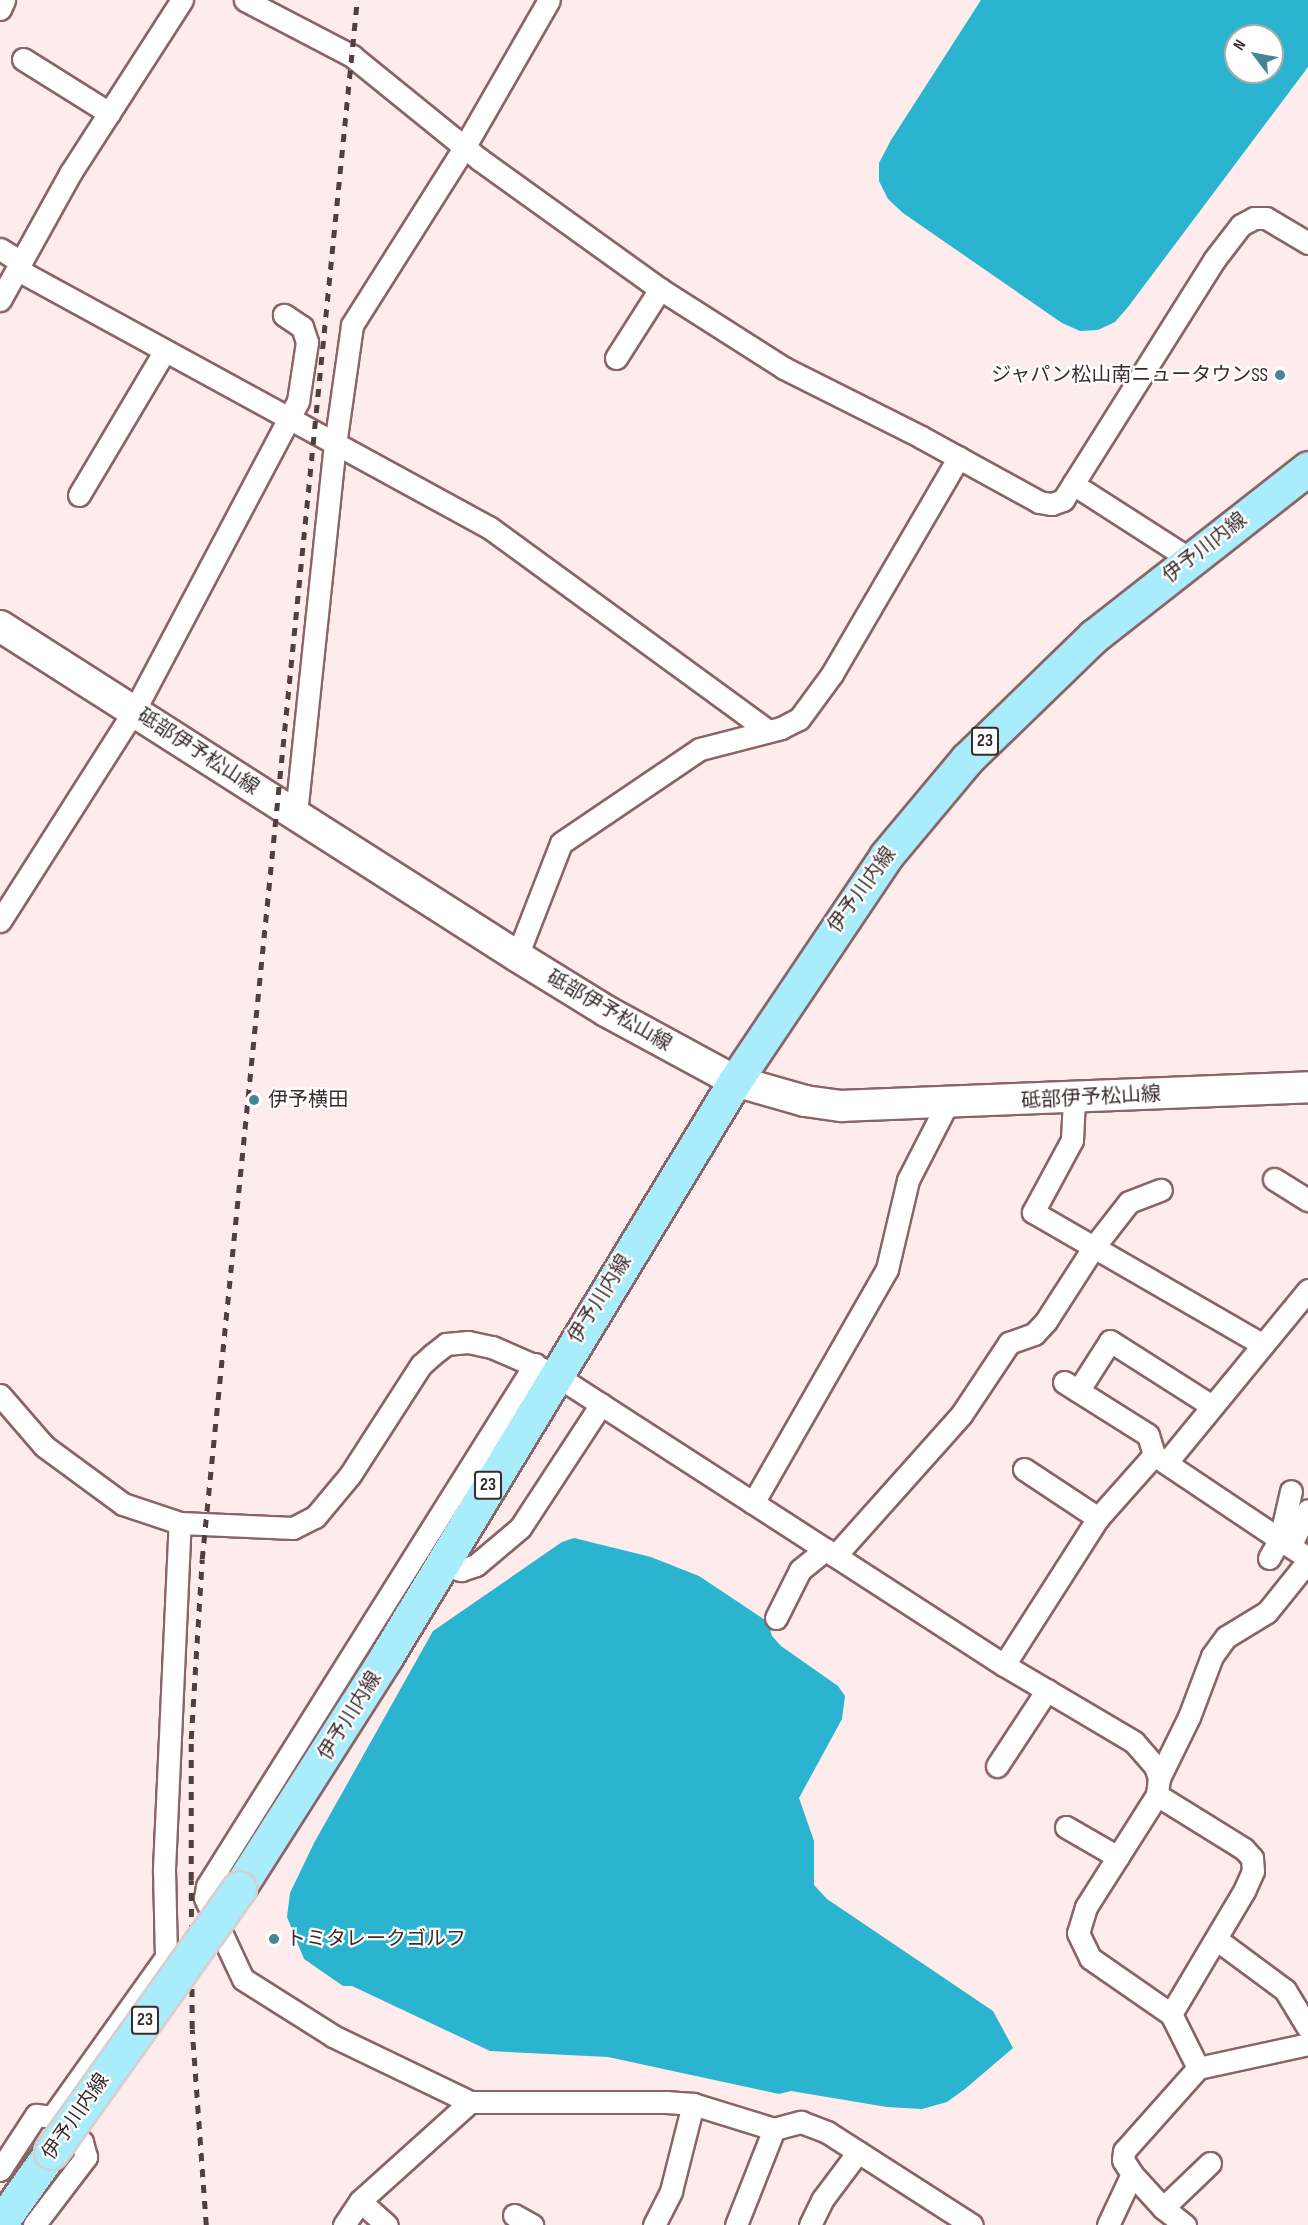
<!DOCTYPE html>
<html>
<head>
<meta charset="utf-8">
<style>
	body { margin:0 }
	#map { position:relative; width:1308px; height:2225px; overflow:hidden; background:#feecec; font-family:"Sofia Sans Condensed","Noto Sans JP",sans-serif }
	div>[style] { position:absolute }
	.water>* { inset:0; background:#2ab4d0 }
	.roads { filter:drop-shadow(2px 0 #8a6466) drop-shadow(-2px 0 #8a6466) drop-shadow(0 2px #8a6466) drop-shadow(0 -2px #8a6466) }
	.minor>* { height:21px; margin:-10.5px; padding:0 10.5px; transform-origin:10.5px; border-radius:10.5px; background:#fff }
	.secondary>* { height:30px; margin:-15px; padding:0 15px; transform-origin:15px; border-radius:15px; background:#fff }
	.primary>* { height:33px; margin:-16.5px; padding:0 16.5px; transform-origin:16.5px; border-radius:16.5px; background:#a9ecfc }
	.rail>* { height:4.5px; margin-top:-2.25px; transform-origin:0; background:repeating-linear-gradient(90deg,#4f3f40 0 8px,transparent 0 16px) }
	.bridges { filter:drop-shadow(2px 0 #d4d0d0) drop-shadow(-2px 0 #d4d0d0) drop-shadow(0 2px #d4d0d0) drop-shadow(0 -2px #d4d0d0) }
	.primary-bridge>* { height:33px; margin:-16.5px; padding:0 16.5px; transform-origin:16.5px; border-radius:16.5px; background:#a9ecfc }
	.dots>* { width:16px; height:16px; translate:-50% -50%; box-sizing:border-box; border:3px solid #fff; border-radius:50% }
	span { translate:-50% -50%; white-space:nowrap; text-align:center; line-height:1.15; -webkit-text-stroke:4.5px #fff; paint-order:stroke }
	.shield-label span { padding:2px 4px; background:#fff; border:2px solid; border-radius:4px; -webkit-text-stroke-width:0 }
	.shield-label { font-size:18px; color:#3a2a2b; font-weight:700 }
	.poi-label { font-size:20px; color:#3a2a2b }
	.right { translate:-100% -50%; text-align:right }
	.left { translate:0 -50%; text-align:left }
	.street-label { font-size:20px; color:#3a2a2b }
	.north { position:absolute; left:1224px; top:24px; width:60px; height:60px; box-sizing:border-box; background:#fff; border:2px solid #b0aaaa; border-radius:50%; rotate:302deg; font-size:16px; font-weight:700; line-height:24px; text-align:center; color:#3a2a2b }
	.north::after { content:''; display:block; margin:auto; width:21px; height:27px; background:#438696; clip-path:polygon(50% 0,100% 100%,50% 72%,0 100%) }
</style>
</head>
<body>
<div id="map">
	<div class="water">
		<i style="clip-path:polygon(evenodd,981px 0,1308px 0,1308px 67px,1128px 307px,1115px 322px,1098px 330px,1080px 331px,1062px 323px,903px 213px,888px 199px,879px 181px,879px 163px,891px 140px,981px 0,1236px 36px,1272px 36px,1272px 72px,1236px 72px,1236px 36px)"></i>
		<i style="clip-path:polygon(574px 1538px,651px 1557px,699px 1576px,768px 1622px,772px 1636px,781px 1646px,838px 1686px,845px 1696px,842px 1719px,799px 1798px,814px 1841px,814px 1885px,827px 1899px,993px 2011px,1013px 2048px,965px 2089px,947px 2102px,922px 2109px,887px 2107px,791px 2091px,779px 2094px,608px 2057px,490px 2051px,352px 1986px,343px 1986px,304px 1959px,287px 1917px,290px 1893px,314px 1843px,433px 1631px,562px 1542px)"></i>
	</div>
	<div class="roads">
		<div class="minor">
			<i style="left:245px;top:0;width:121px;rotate:27.6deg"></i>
			<i style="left:352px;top:56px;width:164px;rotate:39deg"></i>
			<i style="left:479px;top:159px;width:223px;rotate:35.7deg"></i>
			<i style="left:660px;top:289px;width:147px;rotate:32.5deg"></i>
			<i style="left:784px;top:368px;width:153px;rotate:26.7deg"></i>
			<i style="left:921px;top:437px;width:135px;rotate:28.8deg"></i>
			<i style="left:1039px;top:502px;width:13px;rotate:9deg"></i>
			<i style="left:1052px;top:504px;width:12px;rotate:-20deg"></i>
			<i style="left:1063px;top:500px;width:284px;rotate:-57.8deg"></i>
			<i style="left:1214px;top:260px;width:44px;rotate:-52.4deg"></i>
			<i style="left:1241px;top:225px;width:15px;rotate:-28deg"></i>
			<i style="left:1254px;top:218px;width:12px"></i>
			<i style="left:1266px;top:218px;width:49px;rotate:30.8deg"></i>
			<i style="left:0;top:9px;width:10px;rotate:-66deg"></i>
			<i style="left:23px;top:59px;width:102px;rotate:32.1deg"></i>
			<i style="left:0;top:249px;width:25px;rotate:32deg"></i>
			<i style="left:18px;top:270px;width:538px;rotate:28.66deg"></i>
			<i style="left:490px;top:528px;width:344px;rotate:36.1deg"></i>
			<i style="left:0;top:300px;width:146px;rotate:-61deg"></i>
			<i style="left:71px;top:172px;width:205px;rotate:-57.2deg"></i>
			<i style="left:616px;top:358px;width:82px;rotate:-57.5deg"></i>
			<i style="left:1073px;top:484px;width:139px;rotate:32.7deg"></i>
			<i style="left:79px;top:495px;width:166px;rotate:-59.3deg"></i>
			<i style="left:296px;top:814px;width:371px;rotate:-84deg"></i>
			<i style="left:335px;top:445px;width:121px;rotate:-81.9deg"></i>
			<i style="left:352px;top:325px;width:212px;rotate:-57.7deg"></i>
			<i style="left:465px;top:146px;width:168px;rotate:-60.1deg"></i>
			<i style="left:0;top:921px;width:249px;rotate:-57.5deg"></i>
			<i style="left:134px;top:711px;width:351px;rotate:-62.1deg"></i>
			<i style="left:298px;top:401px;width:60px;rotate:-81.3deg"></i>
			<i style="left:307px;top:342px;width:16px;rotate:-108deg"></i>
			<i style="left:302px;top:327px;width:22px;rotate:-146deg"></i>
			<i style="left:517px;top:956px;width:121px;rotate:-68.7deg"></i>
			<i style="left:561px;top:843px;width:168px;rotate:-34.1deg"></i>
			<i style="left:700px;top:749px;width:84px;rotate:-14.5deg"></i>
			<i style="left:781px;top:728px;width:20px;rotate:-27deg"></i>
			<i style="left:799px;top:719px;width:56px;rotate:-53.7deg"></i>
			<i style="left:832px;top:674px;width:251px;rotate:-59.7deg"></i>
			<i style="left:1074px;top:1099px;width:41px;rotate:92.8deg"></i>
			<i style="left:1072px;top:1140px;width:82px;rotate:118.4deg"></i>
			<i style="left:1033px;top:1212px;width:264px;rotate:30deg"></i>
			<i style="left:1274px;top:1179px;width:40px;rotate:32deg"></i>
			<i style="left:535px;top:1364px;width:616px;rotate:122.14deg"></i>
			<i style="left:207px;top:1886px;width:12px;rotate:99deg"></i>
			<i style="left:205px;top:1898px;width:89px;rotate:64.9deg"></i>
			<i style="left:243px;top:1979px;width:107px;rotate:32.3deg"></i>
			<i style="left:333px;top:2036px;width:152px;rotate:25.7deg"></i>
			<i style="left:470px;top:2102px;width:196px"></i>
			<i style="left:666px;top:2102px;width:27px;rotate:4deg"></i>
			<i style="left:693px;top:2104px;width:85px;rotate:17.2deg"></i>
			<i style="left:1064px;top:1382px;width:99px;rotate:32.2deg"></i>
			<i style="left:1148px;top:1435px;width:21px;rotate:73deg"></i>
			<i style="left:1078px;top:1391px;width:59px;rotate:-57.4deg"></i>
			<i style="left:1110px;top:1341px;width:121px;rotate:32.5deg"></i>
			<i style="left:0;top:1395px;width:67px;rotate:49.2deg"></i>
			<i style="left:44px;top:1446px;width:98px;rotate:36.3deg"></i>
			<i style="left:123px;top:1504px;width:60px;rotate:18.4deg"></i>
			<i style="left:180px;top:1523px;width:113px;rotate:2.5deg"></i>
			<i style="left:293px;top:1528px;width:25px;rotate:-27deg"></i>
			<i style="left:315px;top:1517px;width:55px;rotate:-50.2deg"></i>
			<i style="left:350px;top:1475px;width:131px;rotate:-57.2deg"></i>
			<i style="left:421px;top:1365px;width:15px;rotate:-42deg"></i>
			<i style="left:432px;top:1355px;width:18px;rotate:-38deg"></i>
			<i style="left:446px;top:1344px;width:22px;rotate:-5deg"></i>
			<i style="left:468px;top:1342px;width:25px;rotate:12deg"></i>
			<i style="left:492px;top:1347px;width:68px;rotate:23.5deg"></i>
			<i style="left:554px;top:1374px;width:536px;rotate:32.89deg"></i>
			<i style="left:1004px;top:1665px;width:151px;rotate:30.6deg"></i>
			<i style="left:1134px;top:1742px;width:32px;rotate:49deg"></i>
			<i style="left:1155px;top:1766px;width:13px;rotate:72deg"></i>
			<i style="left:1159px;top:1778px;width:17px;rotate:97deg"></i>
			<i style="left:1157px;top:1795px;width:133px;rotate:122.4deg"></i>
			<i style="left:1086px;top:1907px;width:27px;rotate:107deg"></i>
			<i style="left:1078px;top:1933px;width:28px;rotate:64deg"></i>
			<i style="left:1090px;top:1958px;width:98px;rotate:34.7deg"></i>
			<i style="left:1171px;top:2014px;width:60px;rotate:63.4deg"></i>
			<i style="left:1198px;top:2068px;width:111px;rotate:131.7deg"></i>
			<i style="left:1124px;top:2151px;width:9px;rotate:96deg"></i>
			<i style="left:1123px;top:2160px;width:17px;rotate:57deg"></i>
			<i style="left:1132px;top:2174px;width:46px;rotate:47.6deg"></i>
			<i style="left:1163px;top:2208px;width:28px;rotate:38deg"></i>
			<i style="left:1166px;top:1463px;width:224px;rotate:-50.6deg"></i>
			<i style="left:1024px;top:1469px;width:89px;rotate:33.5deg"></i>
			<i style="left:753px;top:1503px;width:270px;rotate:-60.2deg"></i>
			<i style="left:887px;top:1269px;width:91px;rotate:-76.7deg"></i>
			<i style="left:908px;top:1180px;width:85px;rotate:-62.8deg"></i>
			<i style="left:1290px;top:1546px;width:40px;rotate:-63.4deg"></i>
			<i style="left:835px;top:1556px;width:189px;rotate:-48.2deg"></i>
			<i style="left:961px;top:1415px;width:87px;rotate:-56.3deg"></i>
			<i style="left:1009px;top:1343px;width:27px;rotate:-20deg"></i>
			<i style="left:1034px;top:1334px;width:18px;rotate:-47deg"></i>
			<i style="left:1046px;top:1321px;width:87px;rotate:-57.2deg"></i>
			<i style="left:1093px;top:1248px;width:58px;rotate:-52deg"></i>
			<i style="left:1129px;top:1202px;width:34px;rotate:-21deg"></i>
			<i style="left:1269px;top:1558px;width:22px;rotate:-60deg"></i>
			<i style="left:1280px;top:1539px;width:49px;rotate:-77.1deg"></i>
			<i style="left:441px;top:1564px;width:21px;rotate:17deg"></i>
			<i style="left:461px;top:1570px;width:16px;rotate:-18deg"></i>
			<i style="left:476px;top:1565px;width:57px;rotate:-40.1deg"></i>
			<i style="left:520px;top:1528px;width:148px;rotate:-56.8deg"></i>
			<i style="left:776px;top:1618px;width:54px;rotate:-63.4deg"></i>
			<i style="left:800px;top:1570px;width:33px;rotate:-39deg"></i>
			<i style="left:1004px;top:1665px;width:174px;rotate:-57.4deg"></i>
			<i style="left:1098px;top:1518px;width:84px;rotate:-48.4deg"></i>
			<i style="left:1154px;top:1455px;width:185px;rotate:33.8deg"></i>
			<i style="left:997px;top:1766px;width:91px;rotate:-56.7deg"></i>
			<i style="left:1159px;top:1778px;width:68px;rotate:-63.8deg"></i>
			<i style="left:1189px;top:1717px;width:65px;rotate:-69.3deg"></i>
			<i style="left:1212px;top:1656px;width:24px;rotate:-54deg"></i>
			<i style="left:1226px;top:1637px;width:48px;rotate:-31.4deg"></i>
			<i style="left:1267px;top:1612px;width:65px;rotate:-51.2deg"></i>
			<i style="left:1157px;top:1795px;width:102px;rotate:31.8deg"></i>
			<i style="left:1244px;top:1849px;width:12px;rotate:48deg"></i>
			<i style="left:1252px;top:1858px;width:13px;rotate:86deg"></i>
			<i style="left:1253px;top:1871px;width:22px;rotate:114deg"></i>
			<i style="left:1244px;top:1891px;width:143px;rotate:120.7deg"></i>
			<i style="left:1066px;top:1827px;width:60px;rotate:30deg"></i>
			<i style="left:1216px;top:1939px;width:86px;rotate:36.5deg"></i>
			<i style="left:1285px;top:1990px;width:44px;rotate:58.8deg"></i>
			<i style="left:1198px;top:2068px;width:113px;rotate:-12.3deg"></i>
			<i style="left:0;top:2170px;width:66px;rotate:-56.8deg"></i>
			<i style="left:36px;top:2115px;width:16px;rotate:7deg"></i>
			<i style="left:52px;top:2117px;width:196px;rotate:-54.5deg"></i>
			<i style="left:166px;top:1957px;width:88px;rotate:-91.3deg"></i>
			<i style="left:164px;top:1869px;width:346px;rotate:-87.4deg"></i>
			<i style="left:360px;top:2201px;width:36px;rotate:42deg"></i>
			<i style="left:1163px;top:2208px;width:65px;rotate:-43.8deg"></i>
			<i style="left:514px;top:2215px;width:21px;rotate:29deg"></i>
			<i style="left:34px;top:2225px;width:86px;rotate:-52.6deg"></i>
			<i style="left:86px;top:2157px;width:16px;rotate:-105deg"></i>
			<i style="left:82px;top:2142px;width:30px;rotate:-140deg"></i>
			<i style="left:344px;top:2225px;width:29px;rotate:-56deg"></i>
			<i style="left:360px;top:2201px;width:148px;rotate:-42deg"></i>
			<i style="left:654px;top:2225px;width:38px;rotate:-63deg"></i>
			<i style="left:671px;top:2191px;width:90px;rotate:-75.8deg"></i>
			<i style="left:736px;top:2225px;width:103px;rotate:-68.4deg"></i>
			<i style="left:774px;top:2129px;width:28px;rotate:-15deg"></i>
			<i style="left:801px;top:2122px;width:28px;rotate:21deg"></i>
			<i style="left:827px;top:2132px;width:172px;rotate:32.7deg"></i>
			<i style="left:810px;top:2225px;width:28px;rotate:-64deg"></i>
			<i style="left:822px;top:2200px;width:60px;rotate:-53.1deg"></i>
			<i style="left:1108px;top:2225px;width:56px;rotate:-64.8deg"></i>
		</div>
		<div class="secondary">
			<i style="left:0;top:626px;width:613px;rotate:32.55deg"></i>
			<i style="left:517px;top:956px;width:105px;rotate:31.7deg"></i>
			<i style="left:606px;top:1011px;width:147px;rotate:28.5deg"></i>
			<i style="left:735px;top:1081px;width:73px;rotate:15.9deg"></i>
			<i style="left:805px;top:1101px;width:37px;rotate:8deg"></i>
			<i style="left:842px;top:1106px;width:466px;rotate:-2.3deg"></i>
		</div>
		<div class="primary">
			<i style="left:239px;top:1888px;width:274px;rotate:-57.5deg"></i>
			<i style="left:386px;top:1657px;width:673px;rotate:-58.79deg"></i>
			<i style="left:735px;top:1081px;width:271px;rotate:-56.1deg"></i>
			<i style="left:886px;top:856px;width:126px;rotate:-50.1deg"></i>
			<i style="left:967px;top:759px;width:177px;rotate:-44.1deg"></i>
			<i style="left:1094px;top:636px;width:272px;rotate:-38.1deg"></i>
			<i style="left:0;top:2224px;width:88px;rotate:-54.7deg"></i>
		</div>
	</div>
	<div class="rail">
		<i style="left:206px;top:2225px;width:196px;rotate:-94.1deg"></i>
		<i style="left:192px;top:2029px;width:149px;rotate:-90.4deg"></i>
		<i style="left:191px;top:1880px;width:141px;rotate:-90deg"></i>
		<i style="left:191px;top:1739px;width:180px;rotate:-86.5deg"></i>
		<i style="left:202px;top:1559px;width:1567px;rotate:-84.32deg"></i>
	</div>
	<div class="bridges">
		<div class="primary-bridge">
			<i style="left:51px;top:2152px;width:324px;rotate:-54.5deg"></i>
		</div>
	</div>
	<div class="dots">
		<i style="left:1280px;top:375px;background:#438696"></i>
		<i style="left:254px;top:1100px;background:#438696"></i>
		<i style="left:274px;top:1939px;background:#438696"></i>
	</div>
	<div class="shield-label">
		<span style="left:985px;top:741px">23</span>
		<span style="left:488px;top:1485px">23</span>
		<span style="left:145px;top:2020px">23</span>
	</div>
	<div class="poi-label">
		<span class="right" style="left:1268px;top:375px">ジャパン松山南ニュータウンSS</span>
		<span class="left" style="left:268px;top:1100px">伊予横田</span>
		<span class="left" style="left:286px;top:1939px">トミタレークゴルフ</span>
	</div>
	<div class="street-label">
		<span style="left:1205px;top:548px;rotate:-38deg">伊予川内線</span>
		<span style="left:198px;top:752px;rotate:33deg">砥部伊予松山線</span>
		<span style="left:862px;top:890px;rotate:-54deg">伊予川内線</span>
		<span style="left:609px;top:1011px;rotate:30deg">砥部伊予松山線</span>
		<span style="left:1091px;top:1098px;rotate:-3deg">砥部伊予松山線</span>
		<span style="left:600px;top:1299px;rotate:-58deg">伊予川内線</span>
		<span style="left:350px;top:1716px;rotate:-58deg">伊予川内線</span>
		<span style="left:76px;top:2117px;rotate:-55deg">伊予川内線</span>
	</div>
	<div class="north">N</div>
</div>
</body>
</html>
